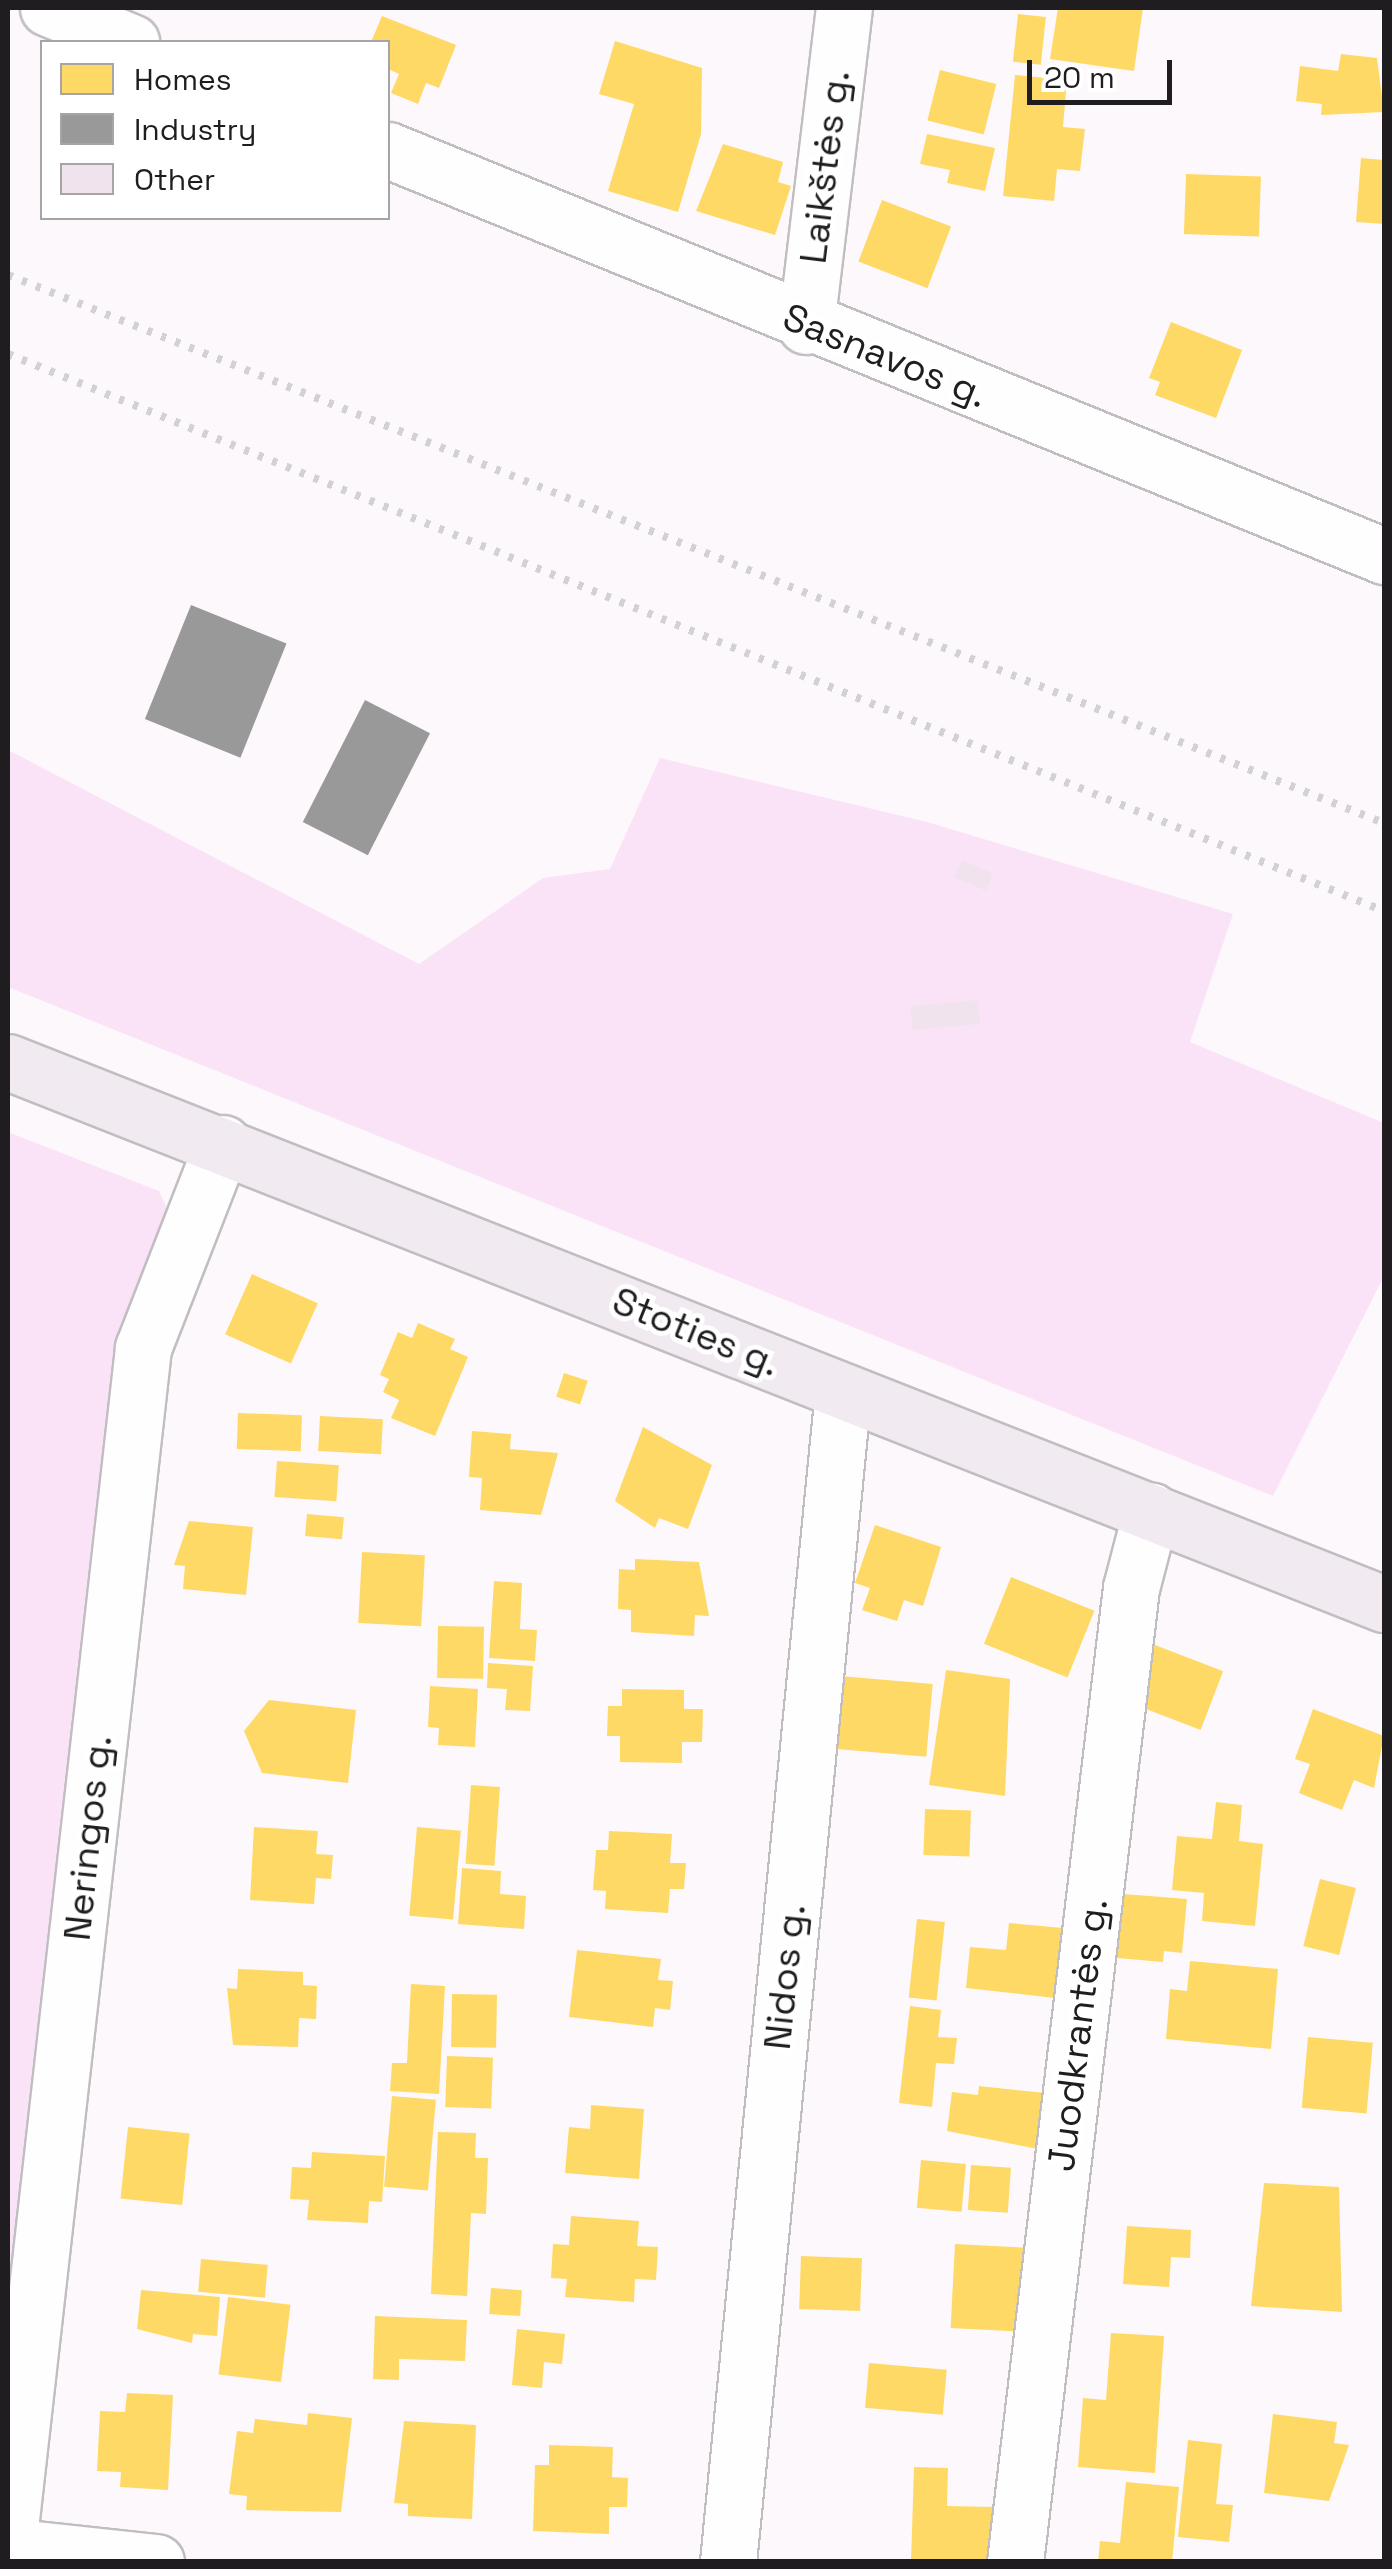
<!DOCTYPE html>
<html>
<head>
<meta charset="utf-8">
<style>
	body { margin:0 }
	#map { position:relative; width:1392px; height:2569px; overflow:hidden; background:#fdf8fc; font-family:"Space Grotesk",sans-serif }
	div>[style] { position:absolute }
	.green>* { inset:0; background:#fbe3f7 }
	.homes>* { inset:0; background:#ffd966; transform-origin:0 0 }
	.industry>* { inset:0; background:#999; transform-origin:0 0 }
	.building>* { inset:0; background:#f0e3ee; transform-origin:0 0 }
	.roads { filter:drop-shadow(2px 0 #c1bec1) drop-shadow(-2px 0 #c1bec1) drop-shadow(0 2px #c1bec1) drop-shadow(0 -2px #c1bec1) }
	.minor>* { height:55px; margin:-27.5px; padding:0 27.5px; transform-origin:27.5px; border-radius:27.5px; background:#fffeff }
	.primary>* { height:55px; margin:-27.5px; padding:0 27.5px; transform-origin:27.5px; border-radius:27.5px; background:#f1eaf1 }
	.rail>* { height:8px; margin-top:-4px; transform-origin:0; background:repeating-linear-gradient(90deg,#d2d2d2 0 5px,transparent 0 15px) }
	span { translate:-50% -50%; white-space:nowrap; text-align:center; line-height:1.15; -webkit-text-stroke:10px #fff; paint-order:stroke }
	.street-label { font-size:38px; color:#201d20 }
	.frame { position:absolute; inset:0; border:10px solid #201d20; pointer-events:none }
	.legend { position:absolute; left:40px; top:40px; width:350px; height:180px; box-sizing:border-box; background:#fff; border:2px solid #a6a5a6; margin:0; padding:12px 18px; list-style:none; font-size:30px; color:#201d20 }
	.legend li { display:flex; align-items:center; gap:20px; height:50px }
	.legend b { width:50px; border:2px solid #a6a5a6 }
	.scale { position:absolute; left:1027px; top:60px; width:145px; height:45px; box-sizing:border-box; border:5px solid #201d20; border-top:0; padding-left:12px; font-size:30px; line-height:35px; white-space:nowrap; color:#201d20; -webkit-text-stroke:8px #fff; paint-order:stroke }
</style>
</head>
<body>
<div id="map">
	<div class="green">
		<i style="clip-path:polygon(8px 750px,419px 964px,543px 878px,610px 869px,660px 758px,927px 822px,1233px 914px,1190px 1042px,1384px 1123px,1384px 1276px,1273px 1496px,8px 987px)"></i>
		<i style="clip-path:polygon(8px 1132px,159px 1191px,169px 1213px,8px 2336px)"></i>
	</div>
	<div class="homes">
		<i style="clip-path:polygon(1058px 8px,1143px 8px,1134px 71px,1050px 59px)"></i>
		<i style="left:1018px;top:14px;width:28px;height:48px;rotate:6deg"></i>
		<i style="clip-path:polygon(382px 16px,456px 45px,439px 88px,426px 83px,418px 104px,391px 93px,399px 74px,388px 69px,388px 42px,371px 42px)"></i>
		<i style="clip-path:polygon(615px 41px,702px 68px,701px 134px,678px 212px,608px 191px,634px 104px,599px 94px)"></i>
		<i style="clip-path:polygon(1341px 54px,1377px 58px,1384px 112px,1321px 115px,1322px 104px,1296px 101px,1300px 66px,1338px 71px)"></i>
		<i style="left:940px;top:70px;width:58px;height:52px;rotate:14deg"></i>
		<i style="clip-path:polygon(1015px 75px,1067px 80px,1063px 127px,1085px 129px,1080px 171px,1057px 169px,1054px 201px,1003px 196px)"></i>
		<i style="clip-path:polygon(927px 134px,995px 148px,985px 191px,947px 183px,950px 170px,920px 164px)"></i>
		<i style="clip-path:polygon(723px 144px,783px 162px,778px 182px,791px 186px,775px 235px,696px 211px)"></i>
		<i style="clip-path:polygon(1361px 158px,1384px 160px,1384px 224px,1356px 222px)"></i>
		<i style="left:1186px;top:174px;width:75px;height:60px;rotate:2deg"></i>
		<i style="left:882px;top:200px;width:74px;height:66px;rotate:21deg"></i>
		<i style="clip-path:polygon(1171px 322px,1242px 350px,1216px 418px,1155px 395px,1160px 382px,1149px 378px)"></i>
		<i style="left:252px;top:1274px;width:72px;height:66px;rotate:24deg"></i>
		<i style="clip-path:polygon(418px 1323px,455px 1339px,450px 1349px,468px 1357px,435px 1436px,391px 1418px,399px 1400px,383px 1392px,389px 1379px,380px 1375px,398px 1332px,412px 1338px)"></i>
		<i style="left:564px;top:1373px;width:25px;height:25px;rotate:18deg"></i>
		<i style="left:238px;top:1413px;width:64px;height:36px;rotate:2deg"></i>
		<i style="left:320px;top:1416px;width:63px;height:35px;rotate:3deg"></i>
		<i style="clip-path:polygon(643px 1427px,712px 1465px,688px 1529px,659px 1518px,655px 1528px,615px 1501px)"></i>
		<i style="clip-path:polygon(472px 1431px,511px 1434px,510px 1449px,558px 1453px,541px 1515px,480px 1510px,482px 1478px,469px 1477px)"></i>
		<i style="left:277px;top:1461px;width:62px;height:36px;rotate:4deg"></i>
		<i style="left:307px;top:1514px;width:37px;height:22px;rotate:5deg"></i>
		<i style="clip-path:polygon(189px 1521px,253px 1527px,246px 1595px,183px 1589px,185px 1566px,174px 1565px)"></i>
		<i style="clip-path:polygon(875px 1525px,941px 1547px,923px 1606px,904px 1600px,897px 1621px,862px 1610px,870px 1588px,855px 1583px)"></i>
		<i style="left:362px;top:1552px;width:63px;height:71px;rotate:3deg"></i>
		<i style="clip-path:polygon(635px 1559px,699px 1562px,709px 1616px,695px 1615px,694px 1636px,631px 1632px,631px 1610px,618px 1609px,619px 1569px,635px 1570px)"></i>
		<i style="left:1011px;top:1577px;width:90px;height:72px;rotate:22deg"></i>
		<i style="clip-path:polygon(494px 1581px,522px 1583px,520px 1629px,537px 1630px,535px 1661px,489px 1658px)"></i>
		<i style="left:438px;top:1626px;width:46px;height:52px;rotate:1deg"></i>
		<i style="left:1155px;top:1645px;width:73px;height:63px;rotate:21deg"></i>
		<i style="clip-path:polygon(488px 1663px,533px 1666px,530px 1711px,505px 1710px,507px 1689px,487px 1688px)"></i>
		<i style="clip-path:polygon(946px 1670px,1010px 1679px,1005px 1796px,929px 1785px)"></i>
		<i style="left:840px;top:1676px;width:93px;height:73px;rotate:5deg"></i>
		<i style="clip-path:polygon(430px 1686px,478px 1689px,475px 1747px,438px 1745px,439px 1728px,428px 1727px)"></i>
		<i style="clip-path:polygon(622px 1689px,684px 1690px,684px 1709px,703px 1709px,702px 1742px,682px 1742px,682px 1763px,620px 1762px,620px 1736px,607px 1736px,608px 1706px,622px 1706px)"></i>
		<i style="clip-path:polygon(269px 1700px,356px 1710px,348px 1783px,262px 1773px,244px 1731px)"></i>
		<i style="clip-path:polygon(1313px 1709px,1384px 1736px,1374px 1788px,1354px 1780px,1342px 1810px,1299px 1793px,1310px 1764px,1295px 1759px)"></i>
		<i style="left:471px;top:1785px;width:29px;height:79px;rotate:4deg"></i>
		<i style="clip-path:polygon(1216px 1802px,1242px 1805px,1239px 1841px,1263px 1844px,1255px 1926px,1202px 1921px,1204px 1893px,1172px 1890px,1177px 1836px,1212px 1839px)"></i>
		<i style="left:925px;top:1809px;width:46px;height:46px;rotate:2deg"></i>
		<i style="clip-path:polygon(254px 1827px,318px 1831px,316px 1854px,333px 1855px,331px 1879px,316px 1878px,314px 1904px,250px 1900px)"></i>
		<i style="left:417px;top:1827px;width:44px;height:89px;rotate:5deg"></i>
		<i style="clip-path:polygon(609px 1831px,672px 1834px,670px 1863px,686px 1863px,684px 1889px,670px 1889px,668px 1913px,605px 1909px,606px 1891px,593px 1890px,596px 1850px,608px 1850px)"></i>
		<i style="clip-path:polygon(462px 1868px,501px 1871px,500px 1894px,526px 1896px,524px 1929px,458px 1924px)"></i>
		<i style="left:1320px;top:1879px;width:37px;height:69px;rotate:14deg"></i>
		<i style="clip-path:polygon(1111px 1893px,1187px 1899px,1182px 1953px,1164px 1951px,1163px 1962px,1106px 1957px)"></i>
		<i style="left:917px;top:1919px;width:28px;height:79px;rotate:6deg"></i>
		<i style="clip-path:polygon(1009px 1923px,1063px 1928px,1055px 1998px,966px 1988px,970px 1947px,1006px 1950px)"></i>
		<i style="clip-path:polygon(577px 1950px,661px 1959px,658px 1980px,673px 1981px,670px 2010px,655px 2008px,653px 2027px,569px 2017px)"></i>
		<i style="clip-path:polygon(1190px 1961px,1278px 1969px,1271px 2049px,1166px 2039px,1170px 1989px,1187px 1991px)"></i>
		<i style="clip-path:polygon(238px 1969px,303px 1972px,303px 1985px,317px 1986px,316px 2019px,299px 2018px,298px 2047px,233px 2045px,227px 1988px,237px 1989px)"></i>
		<i style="clip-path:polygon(411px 1984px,445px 1986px,439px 2094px,390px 2091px,392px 2063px,407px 2063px)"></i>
		<i style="left:452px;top:1994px;width:45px;height:53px;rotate:1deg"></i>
		<i style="clip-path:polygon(910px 2006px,941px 2010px,938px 2037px,957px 2038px,954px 2064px,936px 2063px,932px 2107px,899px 2103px)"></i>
		<i style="left:1308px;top:2037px;width:65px;height:71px;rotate:5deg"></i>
		<i style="left:447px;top:2056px;width:46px;height:51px;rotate:2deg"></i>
		<i style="clip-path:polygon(979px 2086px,1045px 2093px,1038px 2149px,947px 2131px,952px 2092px,978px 2095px)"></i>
		<i style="left:392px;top:2096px;width:44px;height:91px;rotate:5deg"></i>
		<i style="clip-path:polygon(591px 2105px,644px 2109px,639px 2179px,565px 2173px,569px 2127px,590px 2129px)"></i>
		<i style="left:128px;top:2127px;width:62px;height:72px;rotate:6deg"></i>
		<i style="clip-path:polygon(438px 2132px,476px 2133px,475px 2158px,488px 2158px,486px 2214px,471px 2213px,467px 2296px,431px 2294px)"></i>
		<i style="clip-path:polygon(312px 2152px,385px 2156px,382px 2202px,369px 2201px,368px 2223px,307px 2220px,309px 2200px,290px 2199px,292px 2167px,311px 2168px)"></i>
		<i style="left:921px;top:2160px;width:45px;height:48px;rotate:5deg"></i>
		<i style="left:971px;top:2165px;width:40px;height:45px;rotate:4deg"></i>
		<i style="clip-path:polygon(1264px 2183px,1339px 2187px,1342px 2312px,1251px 2306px)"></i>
		<i style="clip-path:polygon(571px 2216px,639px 2221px,637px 2246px,658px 2247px,656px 2280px,635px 2279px,634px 2302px,565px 2297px,567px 2279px,551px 2278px,553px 2244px,569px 2245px)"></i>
		<i style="clip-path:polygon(1127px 2226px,1191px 2230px,1190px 2258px,1171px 2257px,1169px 2287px,1123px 2284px)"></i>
		<i style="left:955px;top:2244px;width:73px;height:84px;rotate:3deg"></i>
		<i style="left:801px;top:2256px;width:61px;height:53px;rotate:2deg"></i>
		<i style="left:201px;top:2259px;width:67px;height:33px;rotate:5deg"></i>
		<i style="left:491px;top:2288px;width:31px;height:26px;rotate:4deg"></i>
		<i style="clip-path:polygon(141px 2290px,220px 2297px,217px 2336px,193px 2334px,192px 2343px,137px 2329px)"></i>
		<i style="left:228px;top:2297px;width:63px;height:78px;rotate:7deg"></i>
		<i style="clip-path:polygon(375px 2316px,467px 2320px,465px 2361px,399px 2359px,399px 2380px,373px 2379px)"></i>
		<i style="clip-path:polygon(517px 2329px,565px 2334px,562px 2364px,544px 2362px,542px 2388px,512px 2385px)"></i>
		<i style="clip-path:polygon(1111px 2333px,1164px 2336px,1155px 2473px,1078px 2467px,1083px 2398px,1106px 2400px)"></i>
		<i style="left:869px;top:2363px;width:78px;height:45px;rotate:5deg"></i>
		<i style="clip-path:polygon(127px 2393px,173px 2395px,168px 2490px,120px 2487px,121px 2472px,97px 2471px,100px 2411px,125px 2412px)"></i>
		<i style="clip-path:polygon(308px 2413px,352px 2418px,341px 2512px,246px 2510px,247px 2496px,229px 2494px,237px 2431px,253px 2433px,255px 2419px,307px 2425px)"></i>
		<i style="clip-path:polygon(1273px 2414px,1337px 2422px,1334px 2443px,1349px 2445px,1329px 2501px,1264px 2493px)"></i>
		<i style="clip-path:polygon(404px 2421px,476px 2425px,472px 2519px,408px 2516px,408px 2504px,394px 2503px)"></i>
		<i style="clip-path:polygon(1188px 2440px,1222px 2444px,1216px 2504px,1233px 2505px,1229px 2542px,1178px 2537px)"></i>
		<i style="clip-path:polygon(549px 2445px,613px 2447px,612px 2477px,628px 2478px,627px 2507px,609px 2507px,609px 2534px,533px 2531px,535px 2465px,549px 2465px)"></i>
		<i style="clip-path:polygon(914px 2467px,948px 2468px,947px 2506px,996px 2507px,995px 2562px,911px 2562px)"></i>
		<i style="clip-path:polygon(1126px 2482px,1179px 2487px,1172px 2562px,1098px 2562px,1100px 2541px,1120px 2543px)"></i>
	</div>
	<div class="industry">
		<i style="left:191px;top:605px;width:103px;height:123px;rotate:22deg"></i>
		<i style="left:365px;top:700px;width:73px;height:137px;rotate:27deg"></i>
	</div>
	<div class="building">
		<i style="left:962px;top:860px;width:34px;height:19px;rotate:23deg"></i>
		<i style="left:978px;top:1000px;width:24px;height:68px;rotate:85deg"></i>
	</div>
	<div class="roads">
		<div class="minor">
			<i style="left:48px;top:8px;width:90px;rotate:22.3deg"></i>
			<i style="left:388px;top:150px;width:1076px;rotate:22.18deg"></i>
			<i style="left:806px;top:326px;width:320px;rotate:-83.2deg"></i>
			<i style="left:8px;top:2546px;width:1206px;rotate:-83.57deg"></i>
			<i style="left:143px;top:1348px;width:220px;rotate:-68.7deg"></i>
			<i style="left:8px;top:2546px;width:149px;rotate:6.2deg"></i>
			<i style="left:728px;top:2562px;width:1176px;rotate:-84.39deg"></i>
			<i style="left:1015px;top:2562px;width:981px;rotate:-83.21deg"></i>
			<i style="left:1131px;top:1588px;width:80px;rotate:-75.4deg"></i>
		</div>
		<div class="primary">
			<i style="left:8px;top:1062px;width:1479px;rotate:21.5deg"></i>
		</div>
	</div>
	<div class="rail">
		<i style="left:8px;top:275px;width:1481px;rotate:21.72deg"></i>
		<i style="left:8px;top:354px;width:1484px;rotate:22.04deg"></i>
	</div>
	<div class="street-label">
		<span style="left:825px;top:167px;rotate:-83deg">Laikštės g.</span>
		<span style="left:885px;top:356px;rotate:22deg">Sasnavos g.</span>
		<span style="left:696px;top:1332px;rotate:22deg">Stoties g.</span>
		<span style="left:88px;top:1838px;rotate:-84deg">Neringos g.</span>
		<span style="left:785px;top:1977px;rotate:-84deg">Nidos g.</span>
		<span style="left:1078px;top:2035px;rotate:-83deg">Juodkrantės g.</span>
	</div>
	<div class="frame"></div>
	<ul class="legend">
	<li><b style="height:28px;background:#ffd966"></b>Homes</li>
	<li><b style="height:28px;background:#999"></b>Industry</li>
	<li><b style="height:28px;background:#f0e3ee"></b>Other</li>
	</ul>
	<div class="scale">20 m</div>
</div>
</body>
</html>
